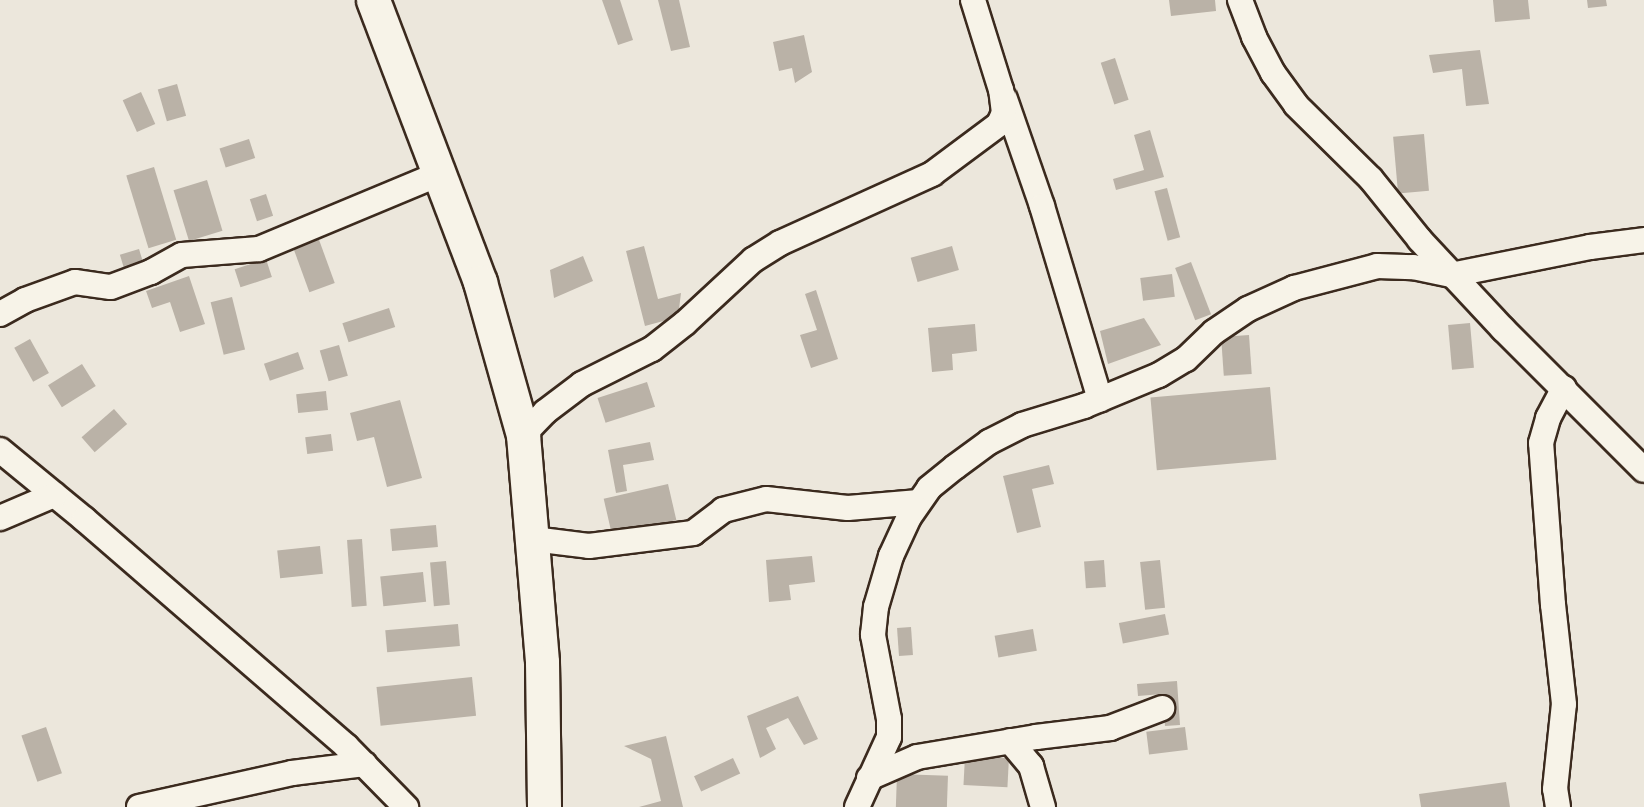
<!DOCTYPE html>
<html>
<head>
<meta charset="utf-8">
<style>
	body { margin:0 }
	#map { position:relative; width:1644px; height:807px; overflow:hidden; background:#ece7dc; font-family:"Gochi Hand",sans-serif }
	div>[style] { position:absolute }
	.building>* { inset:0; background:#bab2a7; transform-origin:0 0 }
	.roads { filter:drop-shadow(2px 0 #3b2a1e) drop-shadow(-2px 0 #3b2a1e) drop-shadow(0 2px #3b2a1e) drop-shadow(0 -2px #3b2a1e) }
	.street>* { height:24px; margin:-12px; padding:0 12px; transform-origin:12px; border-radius:12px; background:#f7f3e8 }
	.secondary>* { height:33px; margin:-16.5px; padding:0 16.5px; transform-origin:16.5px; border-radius:16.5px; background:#f7f3e8 }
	span { translate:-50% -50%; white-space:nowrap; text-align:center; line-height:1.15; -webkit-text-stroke:4.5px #f7f3e8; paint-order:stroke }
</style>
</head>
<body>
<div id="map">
	<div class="building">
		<i style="clip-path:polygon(602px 0,620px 0,633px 40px,618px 45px)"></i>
		<i style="clip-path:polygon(658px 0,679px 0,690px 47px,671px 51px)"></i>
		<i style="clip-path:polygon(1169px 0,1215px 0,1216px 11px,1171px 16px)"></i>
		<i style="clip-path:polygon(1493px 0,1528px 0,1530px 19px,1495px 22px)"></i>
		<i style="clip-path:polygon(1587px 0,1606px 0,1607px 6px,1588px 8px)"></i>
		<i style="clip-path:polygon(804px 35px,812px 72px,795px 83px,792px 68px,779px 71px,773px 42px)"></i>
		<i style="clip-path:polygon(1480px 50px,1489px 104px,1466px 106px,1462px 69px,1433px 73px,1429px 55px)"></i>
		<i style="left:1115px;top:58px;width:44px;height:15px;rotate:72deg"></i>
		<i style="left:177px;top:84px;width:33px;height:20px;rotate:74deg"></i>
		<i style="left:141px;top:92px;width:35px;height:20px;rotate:66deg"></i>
		<i style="clip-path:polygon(1150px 130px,1164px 177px,1116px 190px,1113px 179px,1144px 170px,1134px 135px)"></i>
		<i style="left:1424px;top:134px;width:57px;height:31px;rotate:85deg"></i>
		<i style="left:249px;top:139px;width:20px;height:31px;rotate:72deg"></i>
		<i style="left:154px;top:167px;width:76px;height:29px;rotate:73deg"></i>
		<i style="left:207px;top:180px;width:53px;height:35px;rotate:73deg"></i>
		<i style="left:1167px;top:188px;width:51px;height:13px;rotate:75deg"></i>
		<i style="left:266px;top:194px;width:23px;height:17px;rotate:72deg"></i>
		<i style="left:318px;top:237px;width:49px;height:27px;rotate:70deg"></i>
		<i style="clip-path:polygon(644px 246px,658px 299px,681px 293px,678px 317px,645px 326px,626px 251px)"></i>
		<i style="left:952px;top:246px;width:25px;height:43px;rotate:74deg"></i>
		<i style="left:139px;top:249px;width:17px;height:20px;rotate:73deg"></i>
		<i style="clip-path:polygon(583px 256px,593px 281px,554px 298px,550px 270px)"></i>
		<i style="left:266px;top:259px;width:19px;height:33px;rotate:72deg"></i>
		<i style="left:1191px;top:262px;width:56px;height:17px;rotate:69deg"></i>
		<i style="left:1172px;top:274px;width:23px;height:32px;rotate:83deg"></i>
		<i style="clip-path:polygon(189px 276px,205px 324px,180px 332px,170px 302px,152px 308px,146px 291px)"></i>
		<i style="clip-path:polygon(816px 290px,838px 359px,811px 368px,800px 335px,817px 330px,805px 294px)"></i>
		<i style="left:232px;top:297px;width:54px;height:22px;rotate:76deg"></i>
		<i style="left:389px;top:308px;width:20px;height:49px;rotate:72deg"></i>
		<i style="clip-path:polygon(1144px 318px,1161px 345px,1108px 364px,1100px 331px)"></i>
		<i style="left:1470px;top:323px;width:45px;height:22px;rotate:85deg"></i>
		<i style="clip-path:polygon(975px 324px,977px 351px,952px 354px,953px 370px,932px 372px,928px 328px)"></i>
		<i style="left:1249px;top:335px;width:39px;height:28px;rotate:86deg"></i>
		<i style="left:30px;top:339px;width:39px;height:18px;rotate:61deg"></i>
		<i style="left:339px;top:345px;width:32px;height:20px;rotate:74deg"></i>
		<i style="left:298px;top:352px;width:18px;height:36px;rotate:71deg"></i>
		<i style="left:82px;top:364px;width:26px;height:40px;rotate:58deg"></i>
		<i style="left:647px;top:382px;width:26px;height:52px;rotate:72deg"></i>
		<i style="left:1270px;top:387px;width:73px;height:120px;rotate:85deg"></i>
		<i style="left:326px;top:391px;width:19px;height:30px;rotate:84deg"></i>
		<i style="clip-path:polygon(400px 400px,422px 478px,387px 487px,374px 437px,357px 441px,350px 413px)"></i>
		<i style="left:114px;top:409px;width:20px;height:43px;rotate:49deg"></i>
		<i style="left:331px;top:434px;width:17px;height:26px;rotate:83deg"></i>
		<i style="clip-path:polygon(650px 442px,654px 460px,623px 465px,627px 491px,616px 493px,608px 450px)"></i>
		<i style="clip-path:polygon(1049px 465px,1054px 484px,1032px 489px,1041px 527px,1017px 533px,1003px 476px)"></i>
		<i style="left:668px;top:484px;width:37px;height:66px;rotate:77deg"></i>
		<i style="left:436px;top:525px;width:22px;height:46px;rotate:85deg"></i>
		<i style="left:362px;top:539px;width:67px;height:15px;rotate:86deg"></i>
		<i style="left:320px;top:546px;width:28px;height:43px;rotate:84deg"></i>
		<i style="clip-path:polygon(812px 556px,815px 582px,789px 585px,791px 600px,769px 602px,766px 560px)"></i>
		<i style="left:1104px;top:560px;width:27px;height:20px;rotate:86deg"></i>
		<i style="left:1160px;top:560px;width:48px;height:20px;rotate:84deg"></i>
		<i style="left:446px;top:561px;width:44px;height:16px;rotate:85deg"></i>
		<i style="left:423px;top:572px;width:30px;height:43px;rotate:84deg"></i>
		<i style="left:1165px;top:614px;width:21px;height:47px;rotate:79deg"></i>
		<i style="left:458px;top:624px;width:22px;height:73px;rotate:85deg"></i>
		<i style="left:911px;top:627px;width:28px;height:14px;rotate:86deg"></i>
		<i style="left:1033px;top:629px;width:22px;height:39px;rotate:80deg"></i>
		<i style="left:472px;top:677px;width:39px;height:96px;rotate:84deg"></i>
		<i style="clip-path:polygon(1177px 681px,1180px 725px,1165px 726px,1162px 694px,1138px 696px,1137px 684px)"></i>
		<i style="clip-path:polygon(798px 696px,818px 739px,804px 745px,788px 718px,766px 728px,776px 749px,760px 758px,747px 716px)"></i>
		<i style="left:46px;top:727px;width:49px;height:26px;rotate:71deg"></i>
		<i style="left:1185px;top:727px;width:23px;height:39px;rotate:83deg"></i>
		<i style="clip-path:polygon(666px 736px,683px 807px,639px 807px,661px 801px,651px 759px,624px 746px)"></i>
		<i style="left:965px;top:756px;width:44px;height:29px;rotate:3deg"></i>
		<i style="left:733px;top:758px;width:17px;height:43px;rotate:65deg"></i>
		<i style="left:897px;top:774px;width:51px;height:33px;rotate:2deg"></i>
		<i style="clip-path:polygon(1506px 782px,1510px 807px,1421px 807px,1419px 794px)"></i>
	</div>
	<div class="roads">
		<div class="street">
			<i style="left:1240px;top:0;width:40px;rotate:69deg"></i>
			<i style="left:1254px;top:37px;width:41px;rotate:62.2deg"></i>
			<i style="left:1273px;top:73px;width:39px;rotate:54deg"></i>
			<i style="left:1296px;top:105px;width:105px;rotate:44.6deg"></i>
			<i style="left:1371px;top:179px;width:78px;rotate:51.2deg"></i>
			<i style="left:1420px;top:240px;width:122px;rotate:47deg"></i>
			<i style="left:1503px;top:329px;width:199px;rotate:45deg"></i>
			<i style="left:1005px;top:99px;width:113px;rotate:70.9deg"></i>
			<i style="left:1042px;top:206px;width:202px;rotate:73.3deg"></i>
			<i style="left:0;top:314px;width:29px;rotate:-29deg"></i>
			<i style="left:25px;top:300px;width:53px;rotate:-19.8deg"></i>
			<i style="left:75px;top:282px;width:36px;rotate:8deg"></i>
			<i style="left:111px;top:287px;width:43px;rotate:-20.6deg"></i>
			<i style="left:151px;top:272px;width:35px;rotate:-29deg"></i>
			<i style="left:182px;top:255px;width:77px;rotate:-4.5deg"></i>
			<i style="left:259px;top:249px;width:195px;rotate:-22.6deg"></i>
			<i style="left:523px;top:435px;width:32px;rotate:-46deg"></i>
			<i style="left:545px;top:412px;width:46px;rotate:-37.1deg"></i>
			<i style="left:582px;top:384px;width:78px;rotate:-26.6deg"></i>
			<i style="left:652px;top:349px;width:42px;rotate:-38.2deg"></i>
			<i style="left:685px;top:323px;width:93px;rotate:-42.8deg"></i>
			<i style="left:753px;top:260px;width:32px;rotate:-32deg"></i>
			<i style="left:780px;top:243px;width:167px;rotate:-24.4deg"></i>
			<i style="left:932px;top:174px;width:84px;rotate:-36.7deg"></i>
			<i style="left:999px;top:124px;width:12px;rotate:-66deg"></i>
			<i style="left:1004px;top:113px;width:23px;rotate:-97deg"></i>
			<i style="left:1001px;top:90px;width:94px;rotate:-107.3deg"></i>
			<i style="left:0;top:450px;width:109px;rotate:39.4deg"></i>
			<i style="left:84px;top:519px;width:347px;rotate:40.9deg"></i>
			<i style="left:346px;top:746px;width:86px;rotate:45.5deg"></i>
			<i style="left:0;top:518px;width:59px;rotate:-23.1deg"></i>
			<i style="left:533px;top:539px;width:56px;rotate:7.1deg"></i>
			<i style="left:589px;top:546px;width:105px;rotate:-7.1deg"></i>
			<i style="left:693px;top:533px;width:38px;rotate:-37deg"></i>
			<i style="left:723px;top:510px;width:44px;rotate:-14.3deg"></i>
			<i style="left:766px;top:499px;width:82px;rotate:6.3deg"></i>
			<i style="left:848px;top:508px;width:71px;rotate:-4.8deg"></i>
			<i style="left:1010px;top:741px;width:33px;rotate:50deg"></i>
			<i style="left:1031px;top:766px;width:43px;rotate:73.7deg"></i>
			<i style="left:869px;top:778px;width:52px;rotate:-23.6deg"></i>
			<i style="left:917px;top:757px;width:121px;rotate:-9.5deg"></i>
			<i style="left:1036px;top:737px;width:75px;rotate:-6.9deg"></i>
			<i style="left:1110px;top:728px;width:56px;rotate:-21deg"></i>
			<i style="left:139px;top:807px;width:157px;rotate:-12.5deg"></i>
			<i style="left:292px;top:773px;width:73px;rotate:-7.1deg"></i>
			<i style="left:857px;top:807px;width:77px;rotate:-65.4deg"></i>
			<i style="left:889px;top:737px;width:18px;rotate:-90deg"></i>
			<i style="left:889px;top:719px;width:86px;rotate:-100.8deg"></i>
			<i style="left:873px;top:635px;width:28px;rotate:-84deg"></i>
			<i style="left:876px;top:607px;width:53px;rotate:-73.6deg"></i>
			<i style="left:891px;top:556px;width:43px;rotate:-65.2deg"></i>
			<i style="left:909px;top:517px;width:35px;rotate:-55deg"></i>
			<i style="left:929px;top:488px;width:33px;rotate:-39deg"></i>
			<i style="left:955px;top:467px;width:42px;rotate:-36.3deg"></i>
			<i style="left:989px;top:442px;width:37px;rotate:-27deg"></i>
			<i style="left:1022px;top:425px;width:65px;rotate:-17deg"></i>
			<i style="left:1084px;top:406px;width:81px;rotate:-22.5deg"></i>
			<i style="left:1159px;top:375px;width:31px;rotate:-31deg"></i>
			<i style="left:1186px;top:359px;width:39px;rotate:-44deg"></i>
			<i style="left:1214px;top:332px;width:41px;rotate:-34.1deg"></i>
			<i style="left:1248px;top:309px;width:51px;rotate:-24.5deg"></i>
			<i style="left:1294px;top:288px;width:86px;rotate:-14.8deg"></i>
			<i style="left:1377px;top:266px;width:36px;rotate:2deg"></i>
			<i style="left:1413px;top:267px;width:39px;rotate:12deg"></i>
			<i style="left:1451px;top:275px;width:142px;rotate:-11.4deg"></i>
			<i style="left:1590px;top:247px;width:54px;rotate:-7.4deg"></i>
			<i style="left:1558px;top:807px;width:18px;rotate:-99deg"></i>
			<i style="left:1555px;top:789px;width:85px;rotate:-84deg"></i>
			<i style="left:1564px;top:704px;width:100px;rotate:-96.3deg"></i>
			<i style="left:1553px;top:605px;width:162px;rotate:-94.2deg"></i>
			<i style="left:1541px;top:443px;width:26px;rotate:-74deg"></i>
			<i style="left:1548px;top:418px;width:34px;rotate:-62deg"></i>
		</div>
		<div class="secondary">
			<i style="left:373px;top:0;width:302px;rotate:69.2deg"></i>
			<i style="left:480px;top:282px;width:159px;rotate:74.3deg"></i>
			<i style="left:523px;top:435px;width:228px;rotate:85.2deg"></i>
			<i style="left:542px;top:662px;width:145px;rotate:89.2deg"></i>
		</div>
	</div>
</div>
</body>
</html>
